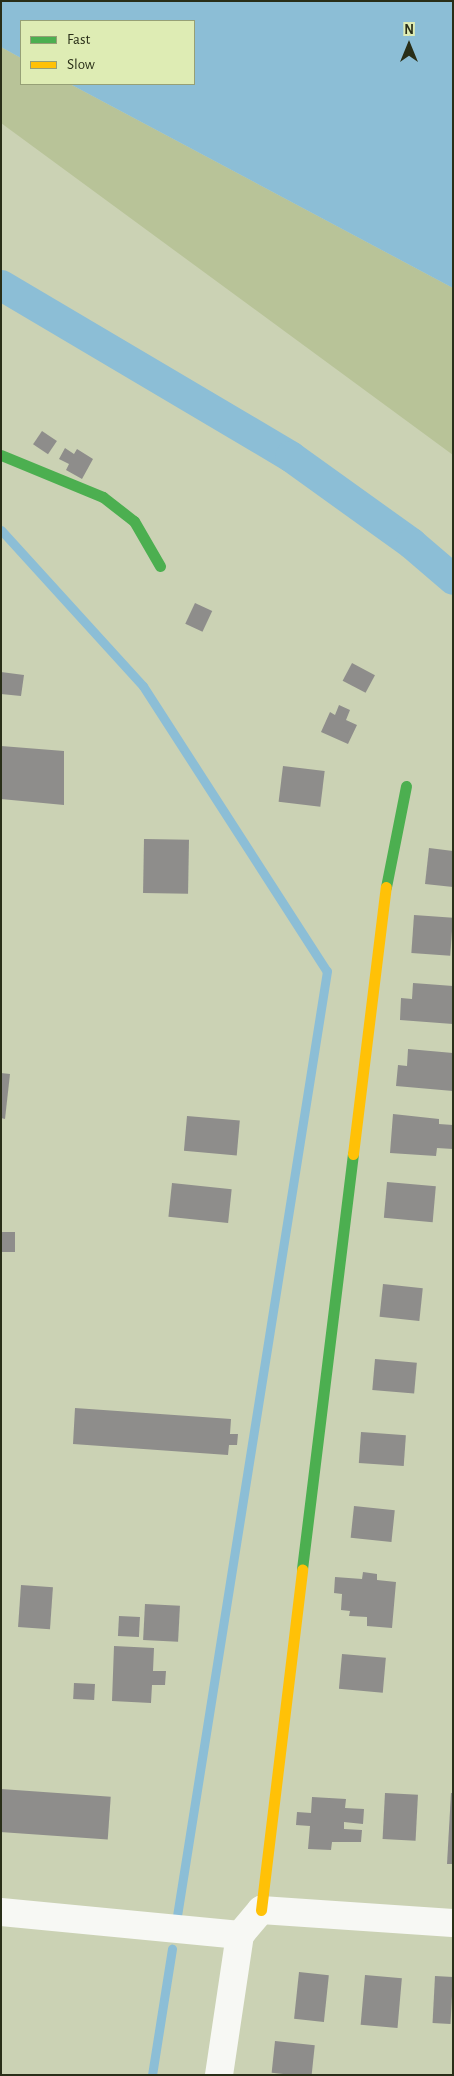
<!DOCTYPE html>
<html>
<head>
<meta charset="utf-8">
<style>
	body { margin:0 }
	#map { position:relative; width:454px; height:2076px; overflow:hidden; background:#cbd2b4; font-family:"Alegreya Sans",sans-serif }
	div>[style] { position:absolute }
	.green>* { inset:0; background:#b8c398 }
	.water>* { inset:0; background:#8cbed6 }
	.stream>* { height:9px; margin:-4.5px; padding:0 4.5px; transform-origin:4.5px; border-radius:4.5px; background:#8cbed6 }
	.canal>* { height:31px; margin:-15.5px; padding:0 15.5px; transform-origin:15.5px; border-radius:15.5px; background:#8cbed6 }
	.building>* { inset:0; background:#8e8d8b; transform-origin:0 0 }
	.street>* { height:28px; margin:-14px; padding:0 14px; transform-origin:14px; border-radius:14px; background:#f7f8f4 }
	.fast>* { height:11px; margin:-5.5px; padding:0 5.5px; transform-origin:5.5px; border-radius:5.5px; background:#4caf50 }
	.slow>* { height:11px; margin:-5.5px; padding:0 5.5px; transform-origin:5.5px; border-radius:5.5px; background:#ffc107 }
	span { translate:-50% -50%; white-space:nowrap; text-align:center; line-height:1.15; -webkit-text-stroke:5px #deecb4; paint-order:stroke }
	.frame { position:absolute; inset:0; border:2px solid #292e18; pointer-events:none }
	.legend { position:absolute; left:20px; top:20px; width:175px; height:65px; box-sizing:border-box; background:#deecb4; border:1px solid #96a076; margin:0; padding:6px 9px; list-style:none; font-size:15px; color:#292e18 }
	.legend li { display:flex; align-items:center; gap:10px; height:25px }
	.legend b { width:25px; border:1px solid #96a076 }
	.north { position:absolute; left:384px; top:20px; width:50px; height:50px; -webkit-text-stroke:4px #deecb4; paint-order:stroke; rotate:0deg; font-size:14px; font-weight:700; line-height:20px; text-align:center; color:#292e18 }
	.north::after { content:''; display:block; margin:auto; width:18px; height:22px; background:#292e18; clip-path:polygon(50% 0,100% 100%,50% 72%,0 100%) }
</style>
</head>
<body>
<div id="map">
	<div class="green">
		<i style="clip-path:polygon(1px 47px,21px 58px,21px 84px,70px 84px,453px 288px,453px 455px,1px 123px)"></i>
	</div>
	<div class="water">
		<i style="clip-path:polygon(1px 1px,453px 1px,453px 288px,70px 84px,194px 84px,194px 21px,21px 21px,21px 58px,1px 47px)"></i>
	</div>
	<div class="stream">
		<i style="left:1px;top:530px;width:211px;rotate:47.7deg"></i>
		<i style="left:143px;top:686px;width:339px;rotate:57.2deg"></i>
		<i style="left:327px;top:971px;width:957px;rotate:99.02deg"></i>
		<i style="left:152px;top:2075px;width:128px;rotate:-81deg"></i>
	</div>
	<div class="canal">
		<i style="left:1px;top:285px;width:336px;rotate:30.6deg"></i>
		<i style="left:290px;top:456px;width:149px;rotate:35.7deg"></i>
		<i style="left:411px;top:543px;width:55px;rotate:40.6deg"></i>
	</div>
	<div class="building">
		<i style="left:42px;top:431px;width:18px;height:16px;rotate:34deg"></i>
		<i style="clip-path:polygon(65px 448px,74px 454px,77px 449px,93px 459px,82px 479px,66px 470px,69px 464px,59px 459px)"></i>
		<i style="left:195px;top:603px;width:19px;height:23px;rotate:25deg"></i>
		<i style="left:352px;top:663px;width:26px;height:20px;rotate:28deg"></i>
		<i style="clip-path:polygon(1px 672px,24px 675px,21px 696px,1px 694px)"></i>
		<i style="clip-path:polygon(339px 705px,350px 710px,346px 720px,357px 725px,348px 744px,321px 732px,330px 712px,335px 715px)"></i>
		<i style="clip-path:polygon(1px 746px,64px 751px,64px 805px,1px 799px)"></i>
		<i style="left:283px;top:766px;width:42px;height:36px;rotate:7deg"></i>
		<i style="left:144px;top:839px;width:45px;height:54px;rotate:1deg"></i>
		<i style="clip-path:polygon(429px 848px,453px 851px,453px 887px,425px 884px)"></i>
		<i style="left:414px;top:915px;width:39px;height:38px;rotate:4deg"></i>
		<i style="clip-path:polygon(413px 983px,453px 986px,453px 1024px,400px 1020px,401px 998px,412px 999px)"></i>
		<i style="clip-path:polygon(408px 1049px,453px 1053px,453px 1091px,396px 1086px,398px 1065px,407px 1066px)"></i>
		<i style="clip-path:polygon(1px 1073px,10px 1074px,5px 1119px,1px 1118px)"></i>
		<i style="clip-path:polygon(393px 1114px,439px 1119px,439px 1124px,453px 1125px,453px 1149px,437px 1148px,436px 1156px,390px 1153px)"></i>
		<i style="left:187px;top:1116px;width:53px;height:35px;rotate:5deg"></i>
		<i style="left:387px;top:1182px;width:49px;height:36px;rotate:5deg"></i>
		<i style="left:172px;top:1183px;width:60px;height:34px;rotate:6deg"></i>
		<i style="left:1px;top:1232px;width:14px;height:20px"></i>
		<i style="left:383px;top:1284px;width:40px;height:33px;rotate:6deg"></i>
		<i style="left:375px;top:1359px;width:42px;height:31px;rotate:5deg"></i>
		<i style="clip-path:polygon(75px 1408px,231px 1419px,230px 1434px,238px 1434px,237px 1445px,229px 1445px,228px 1455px,73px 1444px)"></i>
		<i style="left:361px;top:1432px;width:45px;height:31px;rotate:4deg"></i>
		<i style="left:354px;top:1506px;width:41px;height:32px;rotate:6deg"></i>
		<i style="clip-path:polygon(363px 1572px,377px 1574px,377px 1580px,396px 1582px,392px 1628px,367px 1626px,367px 1617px,349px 1616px,350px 1611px,341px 1610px,342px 1594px,334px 1593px,335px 1577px,362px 1579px)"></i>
		<i style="left:21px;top:1585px;width:32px;height:42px;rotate:4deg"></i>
		<i style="left:145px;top:1604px;width:35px;height:36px;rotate:3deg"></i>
		<i style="left:119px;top:1616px;width:21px;height:20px;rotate:3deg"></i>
		<i style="clip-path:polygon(114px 1646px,154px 1648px,153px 1671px,166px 1671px,165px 1685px,152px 1685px,151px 1703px,112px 1701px)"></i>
		<i style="left:342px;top:1654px;width:44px;height:35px;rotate:5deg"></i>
		<i style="left:74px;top:1683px;width:21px;height:16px;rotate:3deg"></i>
		<i style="left:1px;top:1789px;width:110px;height:43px;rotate:4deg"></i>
		<i style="left:385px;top:1793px;width:33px;height:46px;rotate:3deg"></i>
		<i style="clip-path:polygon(451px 1793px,453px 1793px,453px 1864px,447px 1864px)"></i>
		<i style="clip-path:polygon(312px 1797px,346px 1799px,345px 1808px,364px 1809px,363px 1824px,344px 1822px,344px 1829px,362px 1830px,361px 1842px,332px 1842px,331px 1850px,308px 1849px,310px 1826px,296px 1825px,297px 1812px,311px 1813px)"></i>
		<i style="left:299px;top:1972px;width:30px;height:47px;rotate:6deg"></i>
		<i style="left:365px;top:1975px;width:37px;height:50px;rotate:5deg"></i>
		<i style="left:435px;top:1976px;width:18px;height:47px;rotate:3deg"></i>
		<i style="left:275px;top:2041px;width:40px;height:32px;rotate:6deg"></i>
	</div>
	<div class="street">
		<i style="left:1px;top:1912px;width:240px;rotate:5.5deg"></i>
		<i style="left:240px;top:1935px;width:33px;rotate:-50deg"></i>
		<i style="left:261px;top:1910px;width:192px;rotate:3.9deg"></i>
		<i style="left:219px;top:2075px;width:142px;rotate:-81.5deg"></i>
	</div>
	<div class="fast">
		<i style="left:1px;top:455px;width:110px;rotate:22.4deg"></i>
		<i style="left:103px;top:497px;width:39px;rotate:38deg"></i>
		<i style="left:134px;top:521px;width:52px;rotate:60deg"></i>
		<i style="left:386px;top:887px;width:103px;rotate:-78.8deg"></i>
		<i style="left:302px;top:1569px;width:418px;rotate:-83deg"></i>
	</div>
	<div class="slow">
		<i style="left:353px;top:1154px;width:269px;rotate:-83deg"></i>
		<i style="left:261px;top:1910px;width:343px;rotate:-83.1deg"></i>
	</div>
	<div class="frame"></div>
	<ul class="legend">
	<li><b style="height:6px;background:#4caf50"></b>Fast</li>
	<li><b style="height:6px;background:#ffc107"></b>Slow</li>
	</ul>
	<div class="north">N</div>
</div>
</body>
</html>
